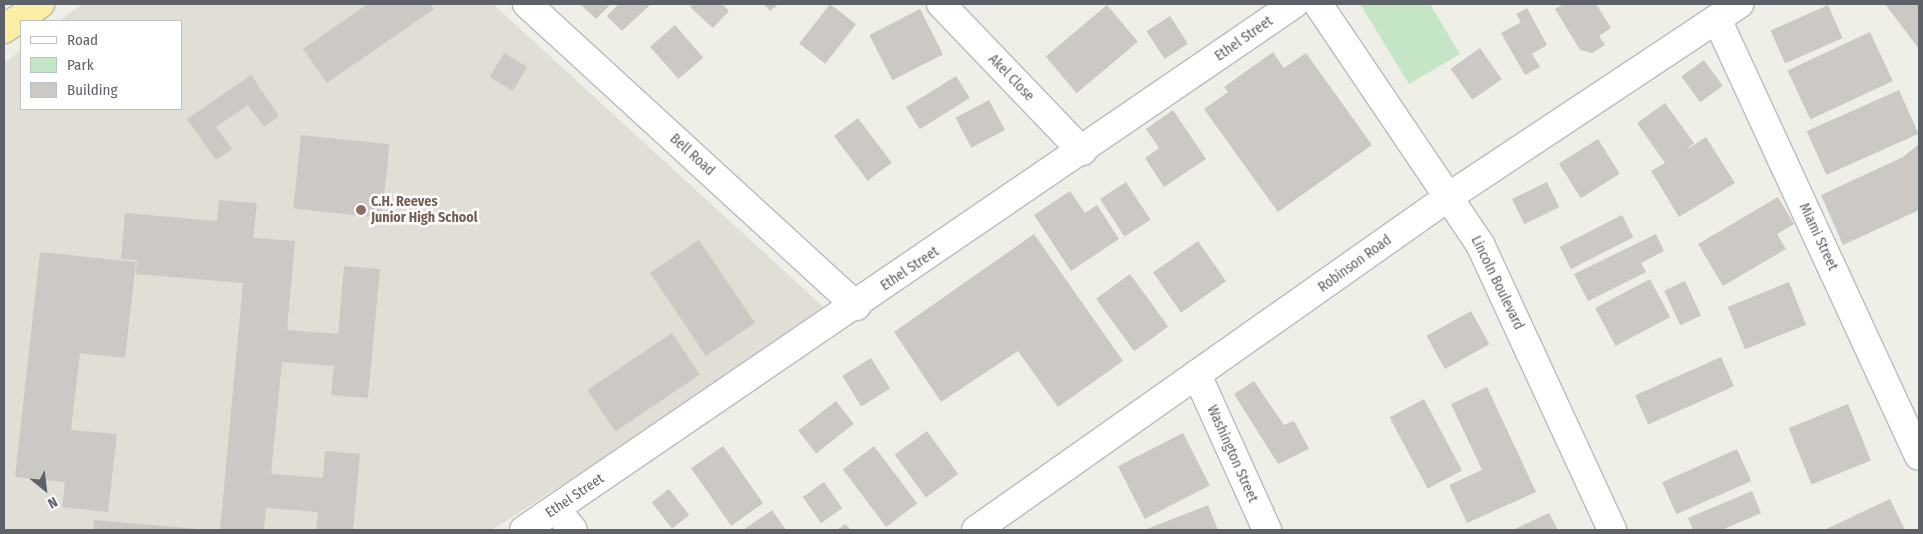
<!DOCTYPE html>
<html>
<head>
<meta charset="utf-8">
<style>
	body { margin:0 }
	#map { position:relative; width:1923px; height:534px; overflow:hidden; background:#f0efe7; font-family:"Fira Sans Condensed",sans-serif }
	div>[style] { position:absolute }
	.education>* { inset:0; background:#e0ded5 }
	.green>* { inset:0; background:#c4e6c7 }
	.building>* { inset:0; background:#ccc9c4; transform-origin:0 0 }
	.roads { filter:drop-shadow(1px 0 #b9bbc0) drop-shadow(-1px 0 #b9bbc0) drop-shadow(0 1px #b9bbc0) drop-shadow(0 -1px #b9bbc0) }
	.minor>* { height:28px; margin:-14px; padding:0 14px; transform-origin:14px; border-radius:14px; background:#fff }
	.secondary>* { height:28px; margin:-14px; padding:0 14px; transform-origin:14px; border-radius:14px; background:#fff }
	.trunk>* { height:28px; margin:-14px; padding:0 14px; transform-origin:14px; border-radius:14px; background:#fceea2 }
	.dots>* { width:14px; height:14px; translate:-50% -50%; box-sizing:border-box; border:2px solid #fff; border-radius:50% }
	span { translate:-50% -50%; white-space:nowrap; text-align:center; line-height:1.15; -webkit-text-stroke:5px #fff; paint-order:stroke }
	.street-label { font-size:14px; color:#5e6167 }
	.education-label { font-size:14px; color:#785e54; font-weight:700 }
	.left { translate:0 -50%; text-align:left }
	.frame { position:absolute; inset:0; border:5px solid #5e6167; pointer-events:none }
	.legend { position:absolute; left:20px; top:20px; width:162px; height:90px; box-sizing:border-box; background:#fff; border:1px solid #bfc0c2; margin:0; padding:6px 9px; list-style:none; font-size:15px; color:#5e6167 }
	.legend li { display:flex; align-items:center; gap:10px; height:25px }
	.legend b { width:25px; border:1px solid #bfc0c2 }
	.north { position:absolute; left:20px; top:464px; width:50px; height:50px; -webkit-text-stroke:4px #fff; paint-order:stroke; rotate:151deg; font-size:14px; font-weight:700; line-height:20px; text-align:center; color:#5e6167 }
	.north::after { content:''; display:block; margin:auto; width:18px; height:22px; background:#5e6167; clip-path:polygon(50% 0,100% 100%,50% 72%,0 100%) }
</style>
</head>
<body>
<div id="map">
	<div class="education">
		<i style="clip-path:polygon(82px 4px,493px 4px,829px 312px,492px 530px,4px 530px,4px 63px,21px 50px,21px 109px,181px 109px,181px 21px,59px 21px)"></i>
	</div>
	<div class="green">
		<i style="clip-path:polygon(1360px 4px,1430px 4px,1460px 54px,1409px 84px)"></i>
	</div>
	<div class="building">
		<i style="clip-path:polygon(368px 4px,430px 4px,434px 9px,327px 83px,303px 49px)"></i>
		<i style="clip-path:polygon(580px 4px,611px 4px,596px 19px)"></i>
		<i style="clip-path:polygon(619px 4px,651px 4px,622px 31px,607px 16px)"></i>
		<i style="clip-path:polygon(693px 4px,722px 4px,729px 11px,713px 28px,690px 7px)"></i>
		<i style="clip-path:polygon(764px 4px,779px 4px,770px 11px)"></i>
		<i style="left:830px;top:4px;width:33px;height:50px;rotate:38deg"></i>
		<i style="clip-path:polygon(1564px 4px,1596px 4px,1611px 28px,1599px 36px,1605px 45px,1592px 53px,1580px 50px,1555px 9px)"></i>
		<i style="clip-path:polygon(1885px 4px,1919px 4px,1919px 49px)"></i>
		<i style="left:1107px;top:5px;width:48px;height:80px;rotate:50deg"></i>
		<i style="left:1828px;top:5px;width:36px;height:63px;rotate:66deg"></i>
		<i style="clip-path:polygon(1527px 8px,1547px 45px,1532px 54px,1540px 67px,1525px 75px,1501px 33px,1521px 22px,1516px 14px)"></i>
		<i style="left:920px;top:9px;width:51px;height:57px;rotate:63deg"></i>
		<i style="left:1170px;top:16px;width:33px;height:28px;rotate:57deg"></i>
		<i style="left:675px;top:25px;width:43px;height:33px;rotate:49deg"></i>
		<i style="left:1870px;top:32px;width:54px;height:91px;rotate:65deg"></i>
		<i style="left:1480px;top:48px;width:38px;height:36px;rotate:55deg"></i>
		<i style="clip-path:polygon(1273px 52px,1284px 68px,1306px 53px,1372px 145px,1278px 212px,1204px 109px,1228px 92px,1224px 87px)"></i>
		<i style="left:504px;top:53px;width:27px;height:28px;rotate:31deg"></i>
		<i style="left:1704px;top:60px;width:32px;height:28px;rotate:54deg"></i>
		<i style="clip-path:polygon(251px 75px,279px 116px,264px 127px,248px 105px,216px 127px,232px 149px,216px 160px,187px 119px)"></i>
		<i style="left:956px;top:76px;width:26px;height:59px;rotate:58deg"></i>
		<i style="left:1899px;top:90px;width:48px;height:101px;rotate:66deg"></i>
		<i style="left:989px;top:100px;width:34px;height:38px;rotate:62deg"></i>
		<i style="clip-path:polygon(1665px 103px,1694px 143px,1686px 150px,1706px 137px,1735px 183px,1679px 217px,1651px 171px,1665px 163px,1637px 123px)"></i>
		<i style="clip-path:polygon(1173px 110px,1206px 159px,1164px 187px,1145px 158px,1159px 148px,1146px 129px)"></i>
		<i style="left:858px;top:118px;width:56px;height:30px;rotate:53deg"></i>
		<i style="left:301px;top:135px;width:89px;height:74px;rotate:6deg"></i>
		<i style="left:1598px;top:139px;width:41px;height:46px;rotate:58deg"></i>
		<i style="clip-path:polygon(1919px 144px,1919px 210px,1843px 245px,1821px 195px,1903px 157px)"></i>
		<i style="left:1126px;top:182px;width:45px;height:31px;rotate:57deg"></i>
		<i style="left:1547px;top:182px;width:28px;height:39px;rotate:64deg"></i>
		<i style="clip-path:polygon(1070px 191px,1085px 213px,1097px 205px,1119px 239px,1071px 271px,1034px 215px)"></i>
		<i style="clip-path:polygon(1778px 197px,1794px 224px,1777px 234px,1786px 249px,1723px 286px,1698px 244px)"></i>
		<i style="clip-path:polygon(219px 200px,257px 203px,253px 238px,295px 241px,287px 330px,338px 334px,344px 266px,380px 269px,368px 398px,331px 395px,334px 366px,282px 362px,271px 474px,323px 478px,325px 451px,360px 454px,353px 530px,316px 530px,318px 512px,266px 508px,264px 530px,220px 530px,243px 283px,136px 274px,137px 260px,121px 259px,125px 213px,217px 221px)"></i>
		<i style="left:1622px;top:215px;width:25px;height:70px;rotate:63deg"></i>
		<i style="clip-path:polygon(1034px 234px,1123px 361px,1058px 407px,1018px 351px,941px 402px,894px 332px)"></i>
		<i style="clip-path:polygon(1656px 234px,1664px 251px,1641px 263px,1646px 272px,1588px 301px,1574px 274px)"></i>
		<i style="left:699px;top:240px;width:100px;height:59px;rotate:56deg"></i>
		<i style="left:1198px;top:241px;width:49px;height:55px;rotate:55deg"></i>
		<i style="clip-path:polygon(40px 252px,136px 262px,125px 358px,80px 353px,71px 430px,117px 434px,108px 512px,62px 507px,65px 482px,15px 477px)"></i>
		<i style="left:1130px;top:274px;width:65px;height:42px;rotate:54deg"></i>
		<i style="left:1650px;top:279px;width:43px;height:62px;rotate:62deg"></i>
		<i style="left:1685px;top:281px;width:38px;height:23px;rotate:65deg"></i>
		<i style="left:1789px;top:282px;width:46px;height:66px;rotate:68deg"></i>
		<i style="left:1471px;top:311px;width:38px;height:51px;rotate:61deg"></i>
		<i style="left:672px;top:333px;width:50px;height:102px;rotate:56deg"></i>
		<i style="left:1721px;top:357px;width:32px;height:94px;rotate:66deg"></i>
		<i style="left:871px;top:358px;width:36px;height:34px;rotate:58deg"></i>
		<i style="clip-path:polygon(1254px 381px,1284px 425px,1294px 421px,1309px 449px,1278px 464px,1234px 394px)"></i>
		<i style="clip-path:polygon(1487px 387px,1536px 492px,1467px 523px,1449px 485px,1482px 470px,1451px 404px)"></i>
		<i style="left:1424px;top:399px;width:81px;height:39px;rotate:62deg"></i>
		<i style="left:836px;top:401px;width:29px;height:48px;rotate:52deg"></i>
		<i style="left:1848px;top:404px;width:61px;height:64px;rotate:68deg"></i>
		<i style="left:927px;top:431px;width:53px;height:40px;rotate:54deg"></i>
		<i style="left:1183px;top:433px;width:59px;height:73px;rotate:63deg"></i>
		<i style="left:723px;top:446px;width:70px;height:39px;rotate:55deg"></i>
		<i style="left:874px;top:446px;width:72px;height:39px;rotate:53deg"></i>
		<i style="left:1737px;top:449px;width:35px;height:82px;rotate:66deg"></i>
		<i style="left:824px;top:482px;width:32px;height:26px;rotate:55deg"></i>
		<i style="left:669px;top:489px;width:33px;height:22px;rotate:52deg"></i>
		<i style="clip-path:polygon(1752px 491px,1761px 513px,1722px 530px,1693px 530px,1688px 518px)"></i>
		<i style="clip-path:polygon(1890px 499px,1905px 530px,1824px 530px)"></i>
		<i style="clip-path:polygon(1208px 505px,1218px 530px,1148px 530px,1147px 529px)"></i>
		<i style="clip-path:polygon(772px 510px,786px 530px,743px 530px)"></i>
		<i style="clip-path:polygon(1549px 513px,1558px 530px,1513px 530px)"></i>
		<i style="clip-path:polygon(94px 520px,198px 529px,198px 530px,93px 530px)"></i>
		<i style="clip-path:polygon(845px 524px,851px 530px,837px 530px)"></i>
	</div>
	<div class="roads">
		<div class="minor">
			<i style="left:527px;top:4px;width:447px;rotate:42.5deg"></i>
			<i style="left:941px;top:4px;width:204px;rotate:46.2deg"></i>
			<i style="left:1318px;top:4px;width:290px;rotate:56deg"></i>
			<i style="left:1480px;top:244px;width:315px;rotate:65.2deg"></i>
			<i style="left:1717px;top:19px;width:481px;rotate:65.2deg"></i>
			<i style="left:1198px;top:377px;width:168px;rotate:65.7deg"></i>
			<i style="left:556px;top:509px;width:27px;rotate:51deg"></i>
			<i style="left:524px;top:530px;width:933px;rotate:-34.34deg"></i>
		</div>
		<div class="secondary">
			<i style="left:976px;top:530px;width:576px;rotate:-35.18deg"></i>
			<i style="left:1447px;top:198px;width:351px;rotate:-33.6deg"></i>
		</div>
		<div class="trunk">
			<i style="left:4px;top:29px;width:44px;rotate:-34.8deg"></i>
		</div>
	</div>
	<div class="dots">
		<i style="left:361px;top:210px;background:#8d6e63"></i>
	</div>
	<div class="street-label">
		<span style="left:1244px;top:39px;rotate:-35deg">Ethel Street</span>
		<span style="left:1011px;top:78px;rotate:46deg">Akel Close</span>
		<span style="left:692px;top:155px;rotate:42deg">Bell Road</span>
		<span style="left:1818px;top:237px;rotate:65deg">Miami Street</span>
		<span style="left:1355px;top:264px;rotate:-36deg">Robinson Road</span>
		<span style="left:910px;top:269px;rotate:-34deg">Ethel Street</span>
		<span style="left:1497px;top:283px;rotate:64deg">Lincoln Boulevard</span>
		<span style="left:1232px;top:454px;rotate:66deg">Washington Street</span>
		<span style="left:575px;top:496px;rotate:-34deg">Ethel Street</span>
	</div>
	<div class="education-label">
		<span class="left" style="left:371px;top:210px">C.H. Reeves<br>Junior High School</span>
	</div>
	<div class="frame"></div>
	<ul class="legend">
	<li><b style="height:6px;background:#fff"></b>Road</li>
	<li><b style="height:14px;background:#c4e6c7"></b>Park</li>
	<li><b style="height:14px;background:#ccc9c4"></b>Building</li>
	</ul>
	<div class="north">N</div>
</div>
</body>
</html>
